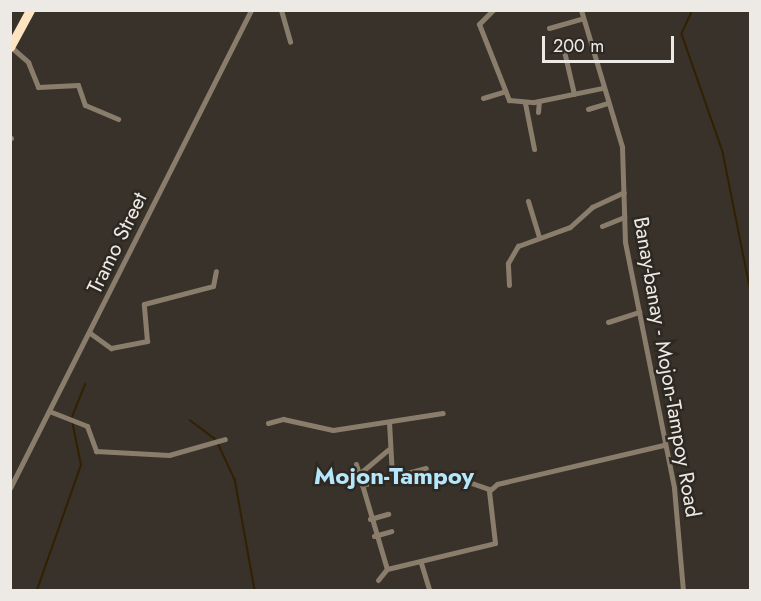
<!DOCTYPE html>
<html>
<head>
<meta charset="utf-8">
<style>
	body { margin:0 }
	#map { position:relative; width:761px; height:601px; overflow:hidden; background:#38322b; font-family:Jost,sans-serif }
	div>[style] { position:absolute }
	.stream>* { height:1.5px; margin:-0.75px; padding:0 0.75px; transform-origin:0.75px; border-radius:0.75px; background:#332001 }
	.street>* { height:5px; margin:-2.5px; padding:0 2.5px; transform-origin:2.5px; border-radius:2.5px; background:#8a7d6b }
	.highway>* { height:9px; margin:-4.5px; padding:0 4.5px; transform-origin:4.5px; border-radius:4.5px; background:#fee4c1 }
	span { translate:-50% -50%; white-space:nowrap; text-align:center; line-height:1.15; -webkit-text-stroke:5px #2e2822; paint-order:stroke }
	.street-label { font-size:21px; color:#edeae5 }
	.quarter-label { font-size:24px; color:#b4e7fc; font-weight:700 }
	.frame { position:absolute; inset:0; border:12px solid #edeae5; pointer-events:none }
	.scale { position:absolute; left:542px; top:36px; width:132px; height:27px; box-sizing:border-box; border:3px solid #edeae5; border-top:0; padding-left:8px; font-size:18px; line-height:21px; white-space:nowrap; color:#edeae5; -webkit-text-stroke:4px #2e2822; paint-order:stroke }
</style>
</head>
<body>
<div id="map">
	<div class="stream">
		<i style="left:693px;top:10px;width:26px;rotate:115deg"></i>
		<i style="left:682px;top:34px;width:125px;rotate:70.8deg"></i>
		<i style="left:723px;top:152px;width:138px;rotate:78.7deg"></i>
		<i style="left:72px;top:417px;width:35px;rotate:-68deg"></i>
		<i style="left:190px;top:420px;width:31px;rotate:37deg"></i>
		<i style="left:218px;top:443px;width:40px;rotate:65deg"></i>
		<i style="left:235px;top:479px;width:113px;rotate:79.8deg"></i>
		<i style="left:37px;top:590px;width:133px;rotate:-70.6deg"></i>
		<i style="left:81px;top:465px;width:45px;rotate:-101.6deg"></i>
	</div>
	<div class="street">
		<i style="left:281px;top:10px;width:33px;rotate:74deg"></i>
		<i style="left:493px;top:10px;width:20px;rotate:135deg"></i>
		<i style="left:479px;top:24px;width:82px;rotate:68.5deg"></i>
		<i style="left:509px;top:100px;width:25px;rotate:5deg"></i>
		<i style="left:534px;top:102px;width:69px;rotate:-11.6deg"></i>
		<i style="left:581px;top:10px;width:143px;rotate:73.3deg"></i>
		<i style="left:622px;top:147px;width:95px;rotate:88.2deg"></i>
		<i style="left:625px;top:242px;width:251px;rotate:78.7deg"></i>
		<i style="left:674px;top:488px;width:102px;rotate:85deg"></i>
		<i style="left:549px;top:28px;width:35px;rotate:-16deg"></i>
		<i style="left:11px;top:47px;width:23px;rotate:41deg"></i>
		<i style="left:28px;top:62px;width:27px;rotate:68deg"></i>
		<i style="left:38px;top:87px;width:40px;rotate:-2.9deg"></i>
		<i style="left:78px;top:85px;width:21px;rotate:71deg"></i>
		<i style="left:85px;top:105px;width:36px;rotate:23deg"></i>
		<i style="left:564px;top:51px;width:44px;rotate:76.9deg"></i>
		<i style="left:483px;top:98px;width:21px;rotate:-17deg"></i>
		<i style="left:525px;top:103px;width:47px;rotate:78.9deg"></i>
		<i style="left:588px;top:109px;width:21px;rotate:-17deg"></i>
		<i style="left:538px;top:112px;width:11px;rotate:-85deg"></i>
		<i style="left:10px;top:138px;width:1px"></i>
		<i style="left:528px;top:201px;width:37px;rotate:73deg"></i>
		<i style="left:602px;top:226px;width:24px;rotate:-22deg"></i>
		<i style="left:509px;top:285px;width:22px;rotate:-93deg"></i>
		<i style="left:508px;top:263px;width:20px;rotate:-60deg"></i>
		<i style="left:518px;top:246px;width:55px;rotate:-20.1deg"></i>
		<i style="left:570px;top:227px;width:30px;rotate:-42deg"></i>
		<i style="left:592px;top:207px;width:35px;rotate:-25deg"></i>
		<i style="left:608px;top:322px;width:33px;rotate:-18deg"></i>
		<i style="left:90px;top:333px;width:26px;rotate:36deg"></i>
		<i style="left:111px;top:348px;width:37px;rotate:-11deg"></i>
		<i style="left:147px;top:341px;width:37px;rotate:-95deg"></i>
		<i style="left:144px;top:304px;width:71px;rotate:-14.6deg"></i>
		<i style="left:213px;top:286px;width:15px;rotate:-79deg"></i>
		<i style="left:49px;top:411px;width:41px;rotate:21.5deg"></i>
		<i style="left:87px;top:426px;width:27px;rotate:70deg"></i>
		<i style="left:96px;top:451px;width:73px;rotate:3.1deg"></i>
		<i style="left:169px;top:455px;width:58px;rotate:-15.9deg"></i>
		<i style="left:389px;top:422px;width:54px;rotate:86.8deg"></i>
		<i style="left:268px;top:423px;width:16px;rotate:-15deg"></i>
		<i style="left:283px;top:419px;width:51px;rotate:12.4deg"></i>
		<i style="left:333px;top:430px;width:111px;rotate:-8.8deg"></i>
		<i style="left:356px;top:464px;width:109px;rotate:73.6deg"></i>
		<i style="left:359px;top:474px;width:38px;rotate:-40deg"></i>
		<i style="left:457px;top:478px;width:34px;rotate:19deg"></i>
		<i style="left:362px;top:485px;width:66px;rotate:-14.9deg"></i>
		<i style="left:10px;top:488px;width:535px;rotate:-63.24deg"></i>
		<i style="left:370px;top:519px;width:19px;rotate:-16deg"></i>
		<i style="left:374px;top:536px;width:18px;rotate:-16deg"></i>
		<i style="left:421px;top:563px;width:28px;rotate:73deg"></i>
		<i style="left:378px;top:580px;width:14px;rotate:-51deg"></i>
		<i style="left:387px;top:569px;width:111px;rotate:-13.5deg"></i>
		<i style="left:495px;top:543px;width:52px;rotate:-96.6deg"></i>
		<i style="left:489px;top:491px;width:11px;rotate:-41deg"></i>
		<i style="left:497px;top:484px;width:171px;rotate:-13.2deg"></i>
	</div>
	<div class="highway">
		<i style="left:10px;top:47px;width:42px;rotate:-61.6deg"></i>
	</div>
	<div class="street-label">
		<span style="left:117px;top:243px;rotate:-64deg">Tramo Street</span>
		<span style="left:667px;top:367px;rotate:80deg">Banay-banay - Mojon-Tampoy Road</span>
	</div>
	<div class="quarter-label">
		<span style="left:394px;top:476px">Mojon-Tampoy</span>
	</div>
	<div class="frame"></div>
	<div class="scale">200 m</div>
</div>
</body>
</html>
